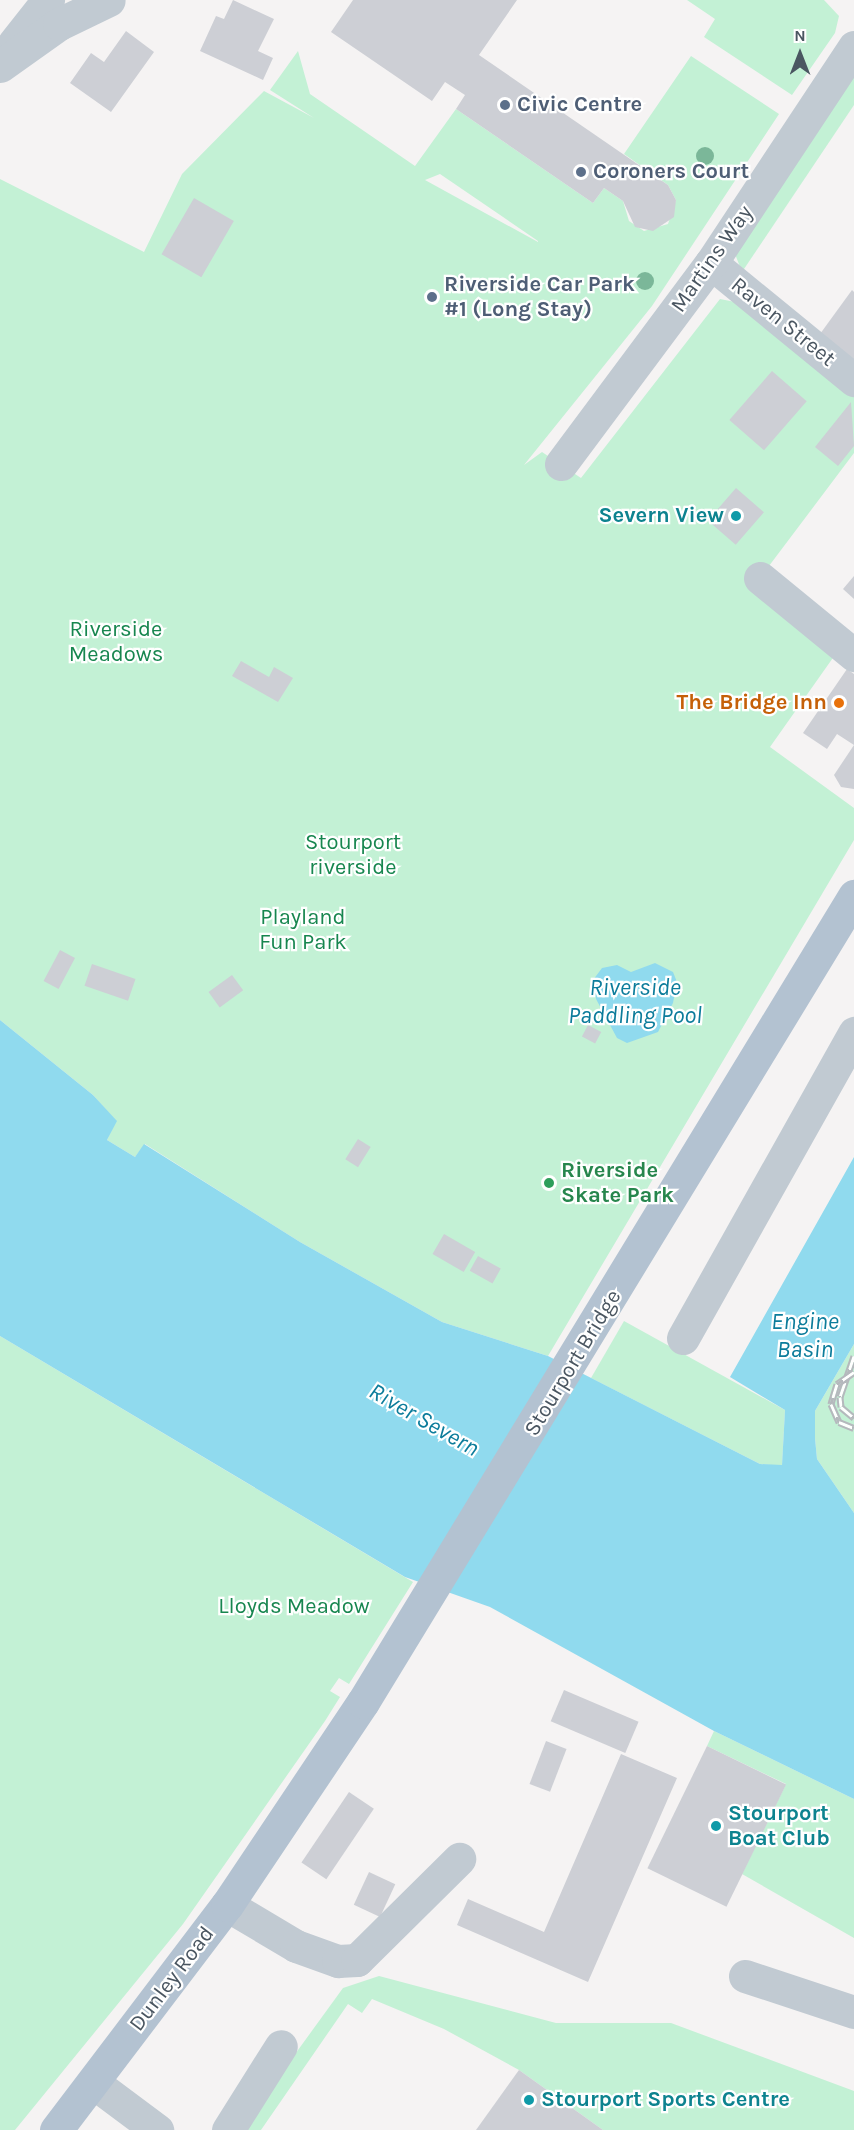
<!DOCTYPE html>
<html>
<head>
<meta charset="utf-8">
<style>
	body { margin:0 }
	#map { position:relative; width:854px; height:2130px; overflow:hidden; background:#f5f3f3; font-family:Karla,sans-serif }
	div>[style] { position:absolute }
	.green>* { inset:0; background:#c3f1d5 }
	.water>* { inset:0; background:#90daee }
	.building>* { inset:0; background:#cdcfd5; transform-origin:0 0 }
	.minor>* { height:33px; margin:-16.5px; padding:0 16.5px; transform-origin:16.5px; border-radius:16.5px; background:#c1cad2 }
	.major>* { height:33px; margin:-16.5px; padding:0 16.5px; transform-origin:16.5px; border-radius:16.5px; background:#b3c2d1 }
	.rail>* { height:7px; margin-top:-3.5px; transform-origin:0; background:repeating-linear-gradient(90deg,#fff 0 14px,#b5b8bd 0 28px); box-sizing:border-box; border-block:2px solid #b5b8bd }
	.trees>* { width:18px; height:18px; margin:-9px; border-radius:50%; background:#7bb799 }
	.dots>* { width:16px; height:16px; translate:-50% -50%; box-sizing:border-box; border:3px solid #fff; border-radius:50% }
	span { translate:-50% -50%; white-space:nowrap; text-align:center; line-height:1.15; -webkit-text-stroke:4.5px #fff; paint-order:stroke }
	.service-label { font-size:22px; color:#4e5e75; font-weight:700 }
	.left { translate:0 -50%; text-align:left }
	.street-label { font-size:22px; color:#4a5661 }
	.culture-label { font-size:22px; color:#0d838f; font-weight:700 }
	.right { translate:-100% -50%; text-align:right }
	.park-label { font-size:22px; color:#17864f }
	.food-label { font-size:22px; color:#c56008; font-weight:700 }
	.leisure-label { font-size:22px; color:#27864d; font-weight:700 }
	.water-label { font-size:24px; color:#0c7c9b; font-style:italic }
	.north { position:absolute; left:770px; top:24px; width:60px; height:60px; -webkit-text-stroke:4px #fff; paint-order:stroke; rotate:0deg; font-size:16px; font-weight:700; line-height:24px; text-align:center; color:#4a5661 }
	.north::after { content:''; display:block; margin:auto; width:21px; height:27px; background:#4a5661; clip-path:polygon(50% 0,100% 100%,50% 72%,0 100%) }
</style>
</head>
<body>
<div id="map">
	<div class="green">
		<i style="clip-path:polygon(687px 0,824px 0,839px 16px,835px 33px,792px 95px,704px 37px,715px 19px)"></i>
		<i style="clip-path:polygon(evenodd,298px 51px,310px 94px,415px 166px,456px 109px,593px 203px,604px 188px,623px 201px,629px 221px,644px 231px,668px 224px,676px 200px,668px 185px,624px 154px,691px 56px,779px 114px,652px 306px,524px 465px,542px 452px,581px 478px,720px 299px,735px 302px,854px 393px,854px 453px,760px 578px,842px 645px,770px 747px,854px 808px,854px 840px,548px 1356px,442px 1322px,300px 1242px,145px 1144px,135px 1157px,107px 1140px,116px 1121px,93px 1095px,0 1020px,0 179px,144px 252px,182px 174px,264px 91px,314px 118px,270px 90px,298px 51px,440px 174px,538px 241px,538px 242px,425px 180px,440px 174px)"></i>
		<i style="clip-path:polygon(854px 76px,854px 105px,742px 272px,735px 254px)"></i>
		<i style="clip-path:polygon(624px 1321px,785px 1410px,782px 1466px,760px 1464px,591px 1378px)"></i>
		<i style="clip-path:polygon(0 1336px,413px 1582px,349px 1684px,339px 1678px,330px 1691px,340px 1697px,325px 1721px,183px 1924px,15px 2130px,0 2130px)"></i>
		<i style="clip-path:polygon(854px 1344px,854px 1513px,817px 1459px,815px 1438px,815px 1411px)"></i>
		<i style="clip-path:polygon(714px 1731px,854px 1799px,854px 1938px,742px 1874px,786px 1784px,707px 1746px)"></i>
		<i style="clip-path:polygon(379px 1976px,556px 2023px,671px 2023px,854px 2091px,854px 2130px,603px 2130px,519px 2070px,444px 2029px,372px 1999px,362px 2013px,348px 2004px,261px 2130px,240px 2130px,343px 1988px)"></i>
	</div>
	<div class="water">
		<i style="clip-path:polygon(655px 963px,673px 972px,677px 982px,673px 1003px,658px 1032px,627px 1043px,617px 1038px,596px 999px,593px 980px,602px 968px,617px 965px,631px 972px)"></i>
		<i style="clip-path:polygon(0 1020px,93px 1095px,117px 1121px,107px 1140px,135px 1157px,144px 1144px,300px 1242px,442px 1322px,548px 1356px,760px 1464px,782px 1465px,785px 1410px,730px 1377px,854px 1157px,854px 1344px,815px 1411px,815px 1438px,817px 1459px,854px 1513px,854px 1799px,714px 1731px,490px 1607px,405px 1577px,0 1336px)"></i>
	</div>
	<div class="building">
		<i style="clip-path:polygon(233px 0,274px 19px,258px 51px,273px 58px,263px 80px,200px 51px,216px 16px,224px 19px)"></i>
		<i style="clip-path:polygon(353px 0,517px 0,479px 55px,668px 185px,676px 200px,674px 217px,653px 231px,635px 227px,623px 201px,604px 188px,593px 203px,456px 109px,465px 95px,445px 82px,432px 101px,331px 32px)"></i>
		<i style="clip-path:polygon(126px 31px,154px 52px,111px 112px,70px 83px,91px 53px,104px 62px)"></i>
		<i style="left:194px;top:198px;width:46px;height:65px;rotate:30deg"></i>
		<i style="clip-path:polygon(852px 290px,854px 292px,854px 362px,820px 334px)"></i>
		<i style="left:772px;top:371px;width:46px;height:65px;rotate:41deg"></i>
		<i style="clip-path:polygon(851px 402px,854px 446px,838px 466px,815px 447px)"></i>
		<i style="left:736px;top:488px;width:37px;height:43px;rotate:41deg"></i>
		<i style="clip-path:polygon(854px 576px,854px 599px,843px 589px)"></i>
		<i style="clip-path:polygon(241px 661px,269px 677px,274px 667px,293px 678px,278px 702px,232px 676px)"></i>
		<i style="clip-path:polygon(847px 669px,854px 674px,854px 789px,841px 787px,834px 775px,854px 745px,837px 734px,827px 749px,803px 733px)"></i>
		<i style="left:60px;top:950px;width:17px;height:35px;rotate:28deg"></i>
		<i style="left:92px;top:964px;width:46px;height:23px;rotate:19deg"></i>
		<i style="left:232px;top:975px;width:19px;height:29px;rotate:54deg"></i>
		<i style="left:588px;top:1025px;width:15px;height:13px;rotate:28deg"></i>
		<i style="left:358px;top:1139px;width:15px;height:24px;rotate:32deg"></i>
		<i style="left:444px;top:1234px;width:36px;height:23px;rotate:30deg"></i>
		<i style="left:478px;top:1256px;width:26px;height:17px;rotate:29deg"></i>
		<i style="left:564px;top:1690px;width:81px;height:34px;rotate:23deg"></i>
		<i style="left:546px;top:1741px;width:22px;height:46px;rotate:21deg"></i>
		<i style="left:707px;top:1746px;width:88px;height:136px;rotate:26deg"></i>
		<i style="clip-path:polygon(621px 1754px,677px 1778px,588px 1982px,457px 1925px,468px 1899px,544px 1932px)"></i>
		<i style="left:349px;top:1792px;width:30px;height:85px;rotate:34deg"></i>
		<i style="left:369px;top:1872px;width:29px;height:36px;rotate:25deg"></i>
		<i style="clip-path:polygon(519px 2070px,603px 2130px,476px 2130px)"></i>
	</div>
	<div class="minor">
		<i style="left:14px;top:43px;width:55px;rotate:-51.7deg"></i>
		<i style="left:0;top:66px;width:72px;rotate:-35.4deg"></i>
		<i style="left:59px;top:24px;width:55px;rotate:-25.6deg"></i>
		<i style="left:711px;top:263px;width:185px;rotate:39.3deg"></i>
		<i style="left:561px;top:464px;width:251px;rotate:-53.3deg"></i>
		<i style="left:711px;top:263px;width:259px;rotate:-56.5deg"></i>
		<i style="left:760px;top:578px;width:122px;rotate:39.3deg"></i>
		<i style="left:683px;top:1338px;width:350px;rotate:-60.7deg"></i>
		<i style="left:227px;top:1905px;width:80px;rotate:30.7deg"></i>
		<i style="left:296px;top:1946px;width:45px;rotate:19.7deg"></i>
		<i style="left:338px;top:1961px;width:19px;rotate:-3deg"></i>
		<i style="left:357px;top:1960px;width:144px;rotate:-44.7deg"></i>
		<i style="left:745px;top:1976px;width:115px;rotate:18.3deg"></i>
		<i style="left:94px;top:2083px;width:79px;rotate:36.7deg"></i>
		<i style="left:228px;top:2130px;width:99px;rotate:-57.8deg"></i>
	</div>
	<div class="major">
		<i style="left:56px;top:2130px;width:283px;rotate:-52.8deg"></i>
		<i style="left:227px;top:1905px;width:244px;rotate:-56.2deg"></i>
		<i style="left:363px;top:1702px;width:944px;rotate:-58.65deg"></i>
	</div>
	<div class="rail">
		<i style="left:854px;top:1356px;width:43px;rotate:108.9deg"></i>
		<i style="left:840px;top:1397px;width:10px;rotate:84deg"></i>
		<i style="left:841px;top:1407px;width:17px;rotate:40deg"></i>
		<i style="left:854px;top:1372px;width:21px;rotate:145deg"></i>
		<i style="left:837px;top:1384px;width:21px;rotate:107deg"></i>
		<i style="left:831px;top:1404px;width:20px;rotate:66deg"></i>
		<i style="left:839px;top:1422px;width:16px;rotate:22deg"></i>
	</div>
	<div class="trees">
		<i style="left:705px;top:156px"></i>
		<i style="left:645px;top:281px"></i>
	</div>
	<div class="dots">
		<i style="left:505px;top:105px;background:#5c6f8a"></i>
		<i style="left:581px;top:172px;background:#5c6f8a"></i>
		<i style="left:432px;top:297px;background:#5c6f8a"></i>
		<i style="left:736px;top:516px;background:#0f9aa8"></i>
		<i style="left:839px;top:703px;background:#e8710a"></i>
		<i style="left:549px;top:1183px;background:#2e9e5b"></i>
		<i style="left:716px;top:1826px;background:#0f9aa8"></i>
		<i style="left:529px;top:2100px;background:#0f9aa8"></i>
	</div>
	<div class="service-label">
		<span class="left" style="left:517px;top:105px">Civic Centre</span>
		<span class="left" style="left:593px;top:172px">Coroners Court</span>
		<span class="left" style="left:444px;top:297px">Riverside Car Park<br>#1 (Long Stay)</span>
	</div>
	<div class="street-label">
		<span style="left:712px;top:259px;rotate:-55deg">Martins Way</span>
		<span style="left:783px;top:322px;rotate:39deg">Raven Street</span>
		<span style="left:573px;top:1363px;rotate:-59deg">Stourport Bridge</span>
		<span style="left:172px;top:1979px;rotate:-53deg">Dunley Road</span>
	</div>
	<div class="culture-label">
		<span class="right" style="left:724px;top:516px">Severn View</span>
		<span class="left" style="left:728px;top:1826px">Stourport<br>Boat Club</span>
		<span class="left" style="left:541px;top:2100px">Stourport Sports Centre</span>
	</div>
	<div class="park-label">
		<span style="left:116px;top:642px">Riverside<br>Meadows</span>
		<span style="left:353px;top:855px">Stourport<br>riverside</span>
		<span style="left:303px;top:930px">Playland<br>Fun Park</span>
		<span style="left:294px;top:1607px">Lloyds Meadow</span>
	</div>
	<div class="food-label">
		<span class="right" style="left:827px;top:703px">The Bridge Inn</span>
	</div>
	<div class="leisure-label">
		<span class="left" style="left:561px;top:1183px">Riverside<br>Skate Park</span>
	</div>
	<div class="water-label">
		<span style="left:635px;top:1002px">Riverside<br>Paddling Pool</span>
		<span style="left:805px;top:1336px">Engine<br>Basin</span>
		<span style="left:424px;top:1420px;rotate:30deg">River Severn</span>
	</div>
	<div class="north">N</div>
</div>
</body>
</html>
